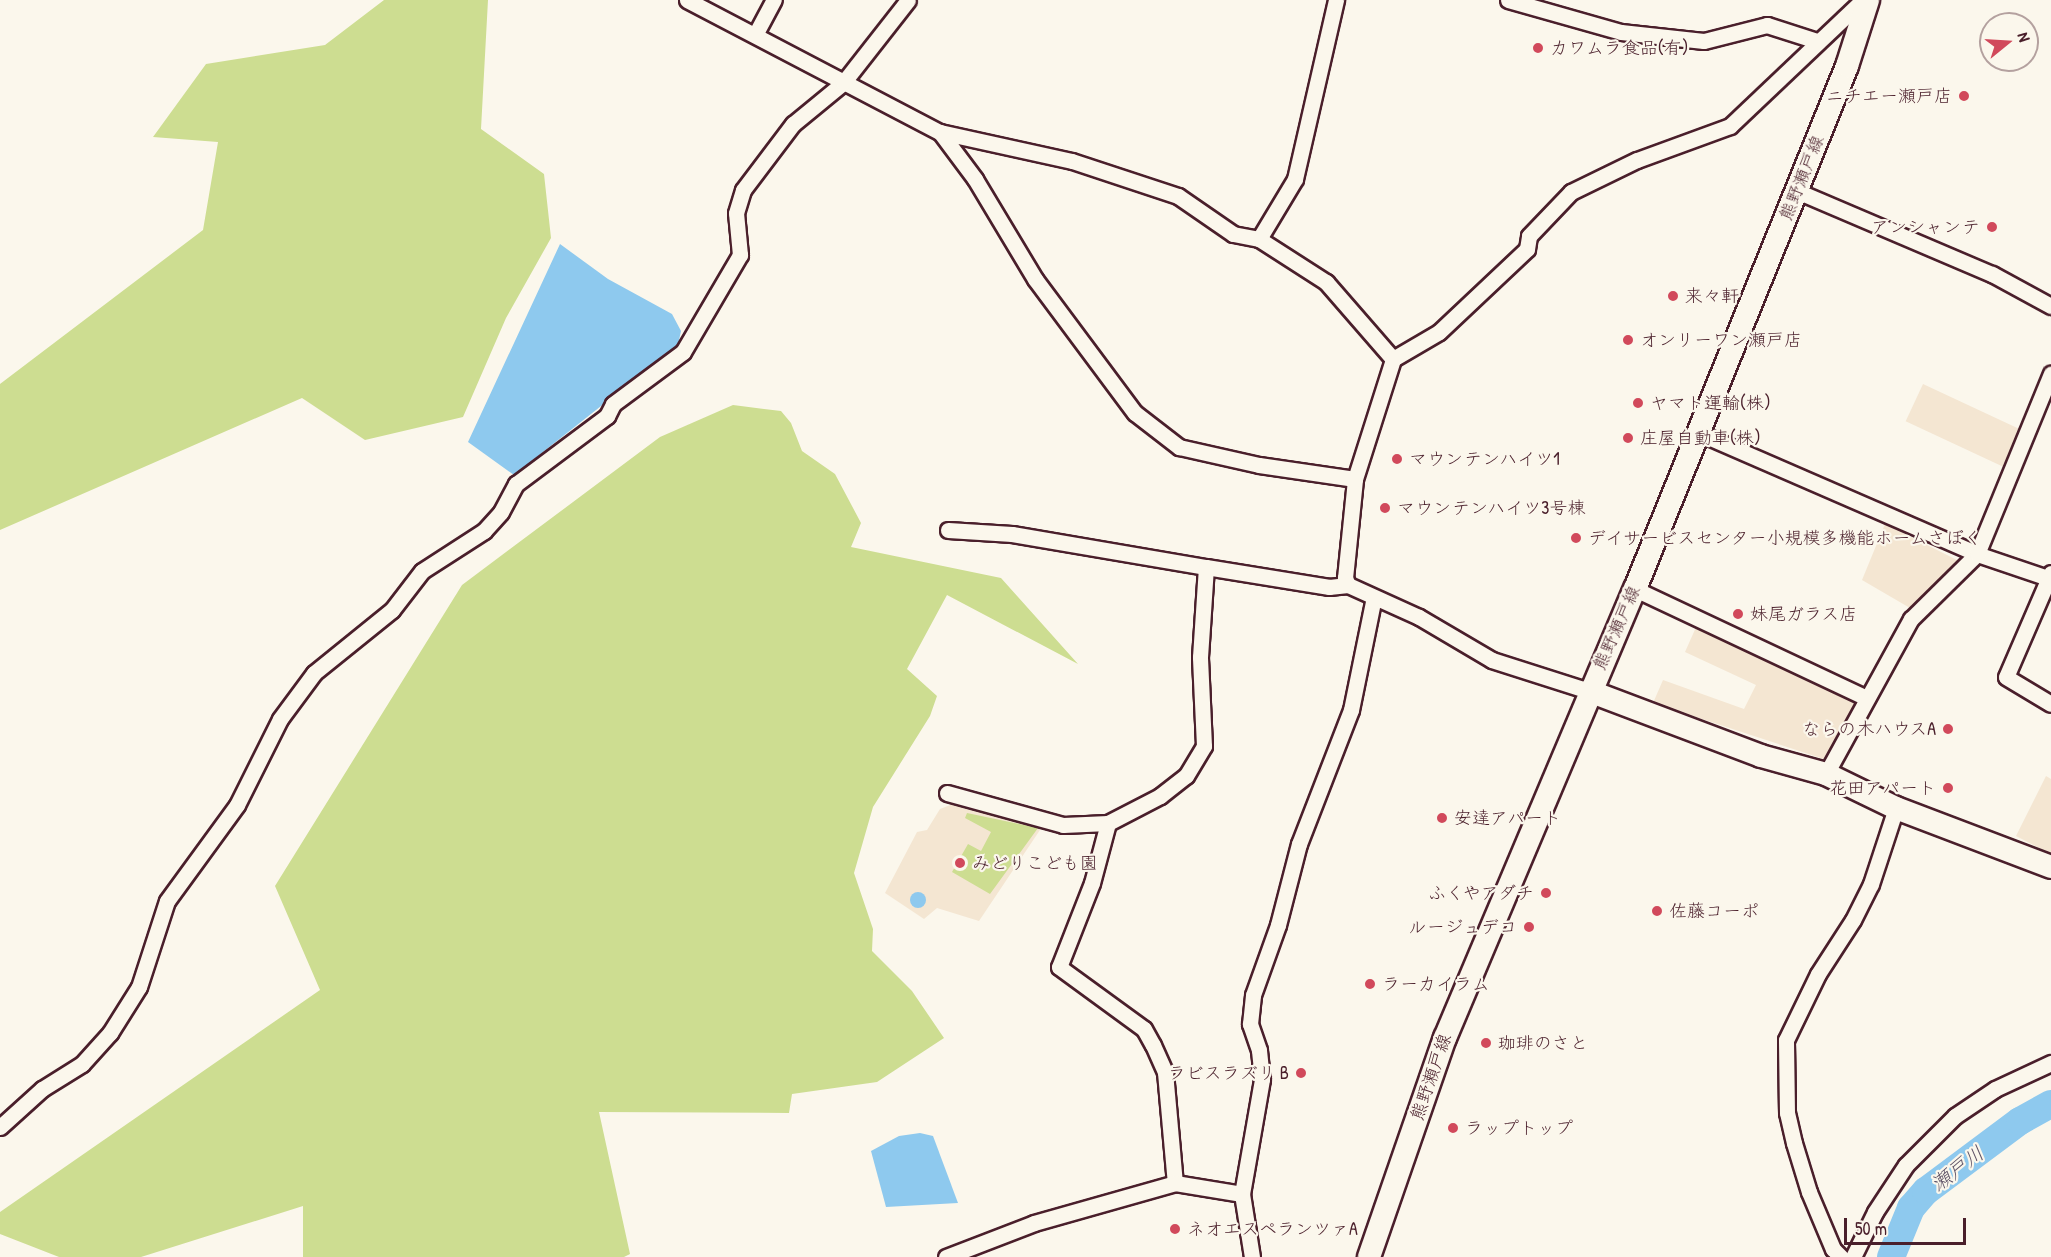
<!DOCTYPE html>
<html>
<head>
<meta charset="utf-8">
<style>
	body { margin:0 }
	#map { position:relative; width:2051px; height:1257px; overflow:hidden; background:#fbf7ec; font-family:"Patrick Hand","Klee One",sans-serif }
	div>[style] { position:absolute }
	.built>* { inset:0; background:#f4e6d2; transform-origin:0 0 }
	.green>* { inset:0; background:#cddd91 }
	.water>* { inset:0; background:#8ec9ee }
	.round { border-radius:50% }
	.river>* { height:28px; margin:-14px; padding:0 14px; transform-origin:14px; border-radius:14px; background:#8ec9ee }
	.roads { filter:drop-shadow(2px 0 #4a1f2b) drop-shadow(-2px 0 #4a1f2b) drop-shadow(0 2px #4a1f2b) drop-shadow(0 -2px #4a1f2b) }
	.street>* { height:15px; margin:-7.5px; padding:0 7.5px; transform-origin:7.5px; border-radius:7.5px; background:#fbf7ec }
	.secondary>* { height:22px; margin:-11px; padding:0 11px; transform-origin:11px; border-radius:11px; background:#fbf7ec }
	.dots>* { width:16px; height:16px; translate:-50% -50%; box-sizing:border-box; border:3px solid #fbf7ec; border-radius:50% }
	span { translate:-50% -50%; white-space:nowrap; text-align:center; line-height:1.15; -webkit-text-stroke:4.5px #fbf7ec; paint-order:stroke }
	.poi-label { font-size:18px; color:#4a1f2b }
	.left { translate:0 -50%; text-align:left }
	.right { translate:-100% -50%; text-align:right }
	.street-label { font-size:18px; color:#4a1f2b }
	.water-label { font-size:20px; color:#5e5266; font-style:italic }
	.north { position:absolute; left:1979px; top:12px; width:60px; height:60px; box-sizing:border-box; background:#fbf7ec; border:2px solid #b4a19f; border-radius:50%; rotate:72deg; font-size:16px; font-weight:700; line-height:24px; text-align:center; color:#4a1f2b }
	.north::after { content:''; display:block; margin:auto; width:21px; height:27px; background:#d1495b; clip-path:polygon(50% 0,100% 100%,50% 72%,0 100%) }
	.scale { position:absolute; left:1844px; top:1218px; width:122px; height:27px; box-sizing:border-box; border:3px solid #4a1f2b; border-top:0; padding-left:8px; font-size:18px; line-height:21px; white-space:nowrap; color:#4a1f2b; -webkit-text-stroke:4px #fbf7ec; paint-order:stroke }
</style>
</head>
<body>
<div id="map">
	<div class="built">
		<i style="left:1923px;top:384px;width:107px;height:41px;rotate:25deg"></i>
		<i style="clip-path:polygon(1885px 524px,1959px 561px,1910px 608px,1862px 580px)"></i>
		<i style="clip-path:polygon(1697px 625px,1859px 702px,1830px 761px,1653px 703px,1663px 680px,1744px 709px,1756px 685px,1685px 652px)"></i>
		<i style="clip-path:polygon(2046px 776px,2051px 779px,2051px 854px,2016px 836px)"></i>
		<i style="clip-path:polygon(953px 804px,1042px 827px,979px 921px,937px 908px,924px 919px,885px 893px,917px 832px,927px 830px,940px 809px)"></i>
	</div>
	<div class="green">
		<i style="clip-path:polygon(384px 0,488px 0,481px 129px,544px 174px,551px 238px,506px 318px,463px 417px,365px 440px,302px 398px,0 530px,0 384px,203px 230px,218px 142px,153px 137px,206px 64px,325px 45px)"></i>
		<i style="clip-path:polygon(733px 405px,781px 411px,791px 423px,802px 451px,835px 474px,861px 523px,851px 547px,1001px 578px,1078px 664px,947px 595px,907px 669px,937px 696px,930px 716px,873px 807px,854px 873px,873px 929px,872px 951px,912px 991px,944px 1038px,877px 1082px,792px 1094px,789px 1113px,599px 1112px,630px 1254px,624px 1257px,303px 1257px,303px 1206px,141px 1257px,59px 1257px,0 1234px,0 1212px,320px 990px,275px 886px,462px 585px,660px 437px)"></i>
		<i style="clip-path:polygon(967px 813px,1038px 828px,990px 894px,952px 872px,968px 844px,981px 851px,991px 832px,965px 818px)"></i>
	</div>
	<div class="water">
		<i style="clip-path:polygon(560px 244px,608px 279px,672px 314px,681px 331px,678px 345px,514px 475px,468px 442px)"></i>
		<i class="round" style="left:910px;top:892px;width:16px;height:16px"></i>
		<i style="clip-path:polygon(920px 1133px,933px 1136px,958px 1203px,886px 1207px,871px 1151px,899px 1136px)"></i>
	</div>
	<div class="river">
		<i style="left:1891px;top:1257px;width:53px;rotate:-67.8deg"></i>
		<i style="left:1911px;top:1208px;width:23px;rotate:-49deg"></i>
		<i style="left:1926px;top:1191px;width:117px;rotate:-36.7deg"></i>
		<i style="left:2020px;top:1121px;width:35px;rotate:-29deg"></i>
	</div>
	<div class="roads">
		<div class="street">
			<i style="left:687px;top:0;width:285px;rotate:27.6deg"></i>
			<i style="left:940px;top:132px;width:59px;rotate:53.3deg"></i>
			<i style="left:975px;top:179px;width:117px;rotate:59deg"></i>
			<i style="left:1035px;top:279px;width:167px;rotate:53.3deg"></i>
			<i style="left:1135px;top:413px;width:56px;rotate:37.7deg"></i>
			<i style="left:1179px;top:447px;width:82px;rotate:12.7deg"></i>
			<i style="left:1259px;top:465px;width:97px;rotate:8.3deg"></i>
			<i style="left:1508px;top:0;width:117px;rotate:15.8deg"></i>
			<i style="left:1621px;top:32px;width:83px;rotate:6.2deg"></i>
			<i style="left:1704px;top:41px;width:65px;rotate:-14.3deg"></i>
			<i style="left:1767px;top:25px;width:52px;rotate:17.7deg"></i>
			<i style="left:755px;top:35px;width:40px;rotate:-62deg"></i>
			<i style="left:940px;top:132px;width:135px;rotate:12.4deg"></i>
			<i style="left:1072px;top:161px;width:112px;rotate:18.3deg"></i>
			<i style="left:1178px;top:196px;width:67px;rotate:34.6deg"></i>
			<i style="left:1233px;top:234px;width:26px;rotate:11deg"></i>
			<i style="left:1259px;top:239px;width:80px;rotate:32.7deg"></i>
			<i style="left:1326px;top:282px;width:102px;rotate:49deg"></i>
			<i style="left:1797px;top:191px;width:212px;rotate:23.1deg"></i>
			<i style="left:1992px;top:274px;width:67px;rotate:28.5deg"></i>
			<i style="left:1259px;top:239px;width:70px;rotate:-59deg"></i>
			<i style="left:1295px;top:179px;width:184px;rotate:-77.1deg"></i>
			<i style="left:1697px;top:432px;width:305px;rotate:23.5deg"></i>
			<i style="left:1977px;top:554px;width:78px;rotate:18.7deg"></i>
			<i style="left:948px;top:530px;width:64px;rotate:3.6deg"></i>
			<i style="left:1012px;top:534px;width:197px;rotate:9.7deg"></i>
			<i style="left:2051px;top:573px;width:113px;rotate:113.4deg"></i>
			<i style="left:2006px;top:677px;width:52px;rotate:31deg"></i>
			<i style="left:1635px;top:589px;width:256px;rotate:25.2deg"></i>
			<i style="left:1589px;top:691px;width:102px;rotate:-162.3deg"></i>
			<i style="left:1492px;top:660px;width:85px;rotate:-149.5deg"></i>
			<i style="left:1419px;top:617px;width:78px;rotate:-155.7deg"></i>
			<i style="left:1348px;top:585px;width:8px;rotate:-113deg"></i>
			<i style="left:1345px;top:578px;width:100px;rotate:-84.2deg"></i>
			<i style="left:1355px;top:479px;width:126px;rotate:-72.4deg"></i>
			<i style="left:1393px;top:359px;width:53px;rotate:-30.4deg"></i>
			<i style="left:1439px;top:332px;width:121px;rotate:-43.3deg"></i>
			<i style="left:1527px;top:249px;width:13px;rotate:-81deg"></i>
			<i style="left:1529px;top:236px;width:61px;rotate:-46.3deg"></i>
			<i style="left:1571px;top:192px;width:73px;rotate:-25.9deg"></i>
			<i style="left:1637px;top:160px;width:99px;rotate:-20.1deg"></i>
			<i style="left:1730px;top:126px;width:183px;rotate:-43.5deg"></i>
			<i style="left:1826px;top:774px;width:177px;rotate:-61.3deg"></i>
			<i style="left:1911px;top:619px;width:93px;rotate:-44.6deg"></i>
			<i style="left:1977px;top:554px;width:195px;rotate:-67.7deg"></i>
			<i style="left:947px;top:793px;width:120px;rotate:15.4deg"></i>
			<i style="left:1063px;top:825px;width:45px;rotate:-2.5deg"></i>
			<i style="left:1108px;top:823px;width:62px;rotate:104.9deg"></i>
			<i style="left:1092px;top:883px;width:90px;rotate:111.4deg"></i>
			<i style="left:1059px;top:967px;width:105px;rotate:36.1deg"></i>
			<i style="left:1144px;top:1029px;width:18px;rotate:61deg"></i>
			<i style="left:1153px;top:1045px;width:30px;rotate:66deg"></i>
			<i style="left:1165px;top:1072px;width:111px;rotate:84.9deg"></i>
			<i style="left:1108px;top:823px;width:59px;rotate:-27.4deg"></i>
			<i style="left:1160px;top:796px;width:33px;rotate:-38deg"></i>
			<i style="left:1186px;top:776px;width:35px;rotate:-59deg"></i>
			<i style="left:1204px;top:746px;width:89px;rotate:-92.6deg"></i>
			<i style="left:1200px;top:657px;width:90px;rotate:-86.2deg"></i>
			<i style="left:1206px;top:567px;width:125px;rotate:9.2deg"></i>
			<i style="left:1329px;top:587px;width:19px;rotate:-6deg"></i>
			<i style="left:0;top:1127px;width:57px;rotate:-42.1deg"></i>
			<i style="left:42px;top:1089px;width:47px;rotate:-32deg"></i>
			<i style="left:82px;top:1064px;width:42px;rotate:-47.9deg"></i>
			<i style="left:110px;top:1033px;width:54px;rotate:-57.8deg"></i>
			<i style="left:139px;top:987px;width:90px;rotate:-72deg"></i>
			<i style="left:167px;top:901px;width:119px;rotate:-53.9deg"></i>
			<i style="left:237px;top:805px;width:96px;rotate:-63.4deg"></i>
			<i style="left:280px;top:719px;width:57px;rotate:-53.5deg"></i>
			<i style="left:314px;top:673px;width:100px;rotate:-38.9deg"></i>
			<i style="left:392px;top:610px;width:49px;rotate:-52.4deg"></i>
			<i style="left:422px;top:571px;width:74px;rotate:-32.8deg"></i>
			<i style="left:484px;top:531px;width:25px;rotate:-48deg"></i>
			<i style="left:501px;top:512px;width:32px;rotate:-62deg"></i>
			<i style="left:516px;top:484px;width:114px;rotate:-36.8deg"></i>
			<i style="left:607px;top:416px;width:13px;rotate:-63deg"></i>
			<i style="left:613px;top:404px;width:87px;rotate:-36.6deg"></i>
			<i style="left:683px;top:352px;width:113px;rotate:-59.6deg"></i>
			<i style="left:740px;top:255px;width:42px;rotate:-95.4deg"></i>
			<i style="left:736px;top:213px;width:24px;rotate:-73deg"></i>
			<i style="left:743px;top:190px;width:83px;rotate:-52.9deg"></i>
			<i style="left:793px;top:124px;width:65px;rotate:-39.4deg"></i>
			<i style="left:843px;top:83px;width:105px;rotate:-51.9deg"></i>
			<i style="left:946px;top:1257px;width:94px;rotate:-21.1deg"></i>
			<i style="left:1034px;top:1223px;width:147px;rotate:-15.8deg"></i>
			<i style="left:1175px;top:1183px;width:68px;rotate:9.3deg"></i>
			<i style="left:1252px;top:1257px;width:64px;rotate:-99deg"></i>
			<i style="left:1242px;top:1194px;width:117px;rotate:-80.1deg"></i>
			<i style="left:1262px;top:1079px;width:29px;rotate:-96deg"></i>
			<i style="left:1259px;top:1050px;width:28px;rotate:-109deg"></i>
			<i style="left:1250px;top:1024px;width:29px;rotate:-84deg"></i>
			<i style="left:1253px;top:995px;width:74px;rotate:-70.3deg"></i>
			<i style="left:1278px;top:925px;width:84px;rotate:-75.5deg"></i>
			<i style="left:1299px;top:844px;width:144px;rotate:-68.8deg"></i>
			<i style="left:1351px;top:710px;width:115px;rotate:-78.5deg"></i>
			<i style="left:1841px;top:1257px;width:11px;rotate:-135deg"></i>
			<i style="left:1833px;top:1249px;width:62px;rotate:-112.8deg"></i>
			<i style="left:1809px;top:1192px;width:51px;rotate:-107deg"></i>
			<i style="left:1794px;top:1143px;width:31px;rotate:-103deg"></i>
			<i style="left:1787px;top:1113px;width:73px;rotate:-90.8deg"></i>
			<i style="left:1786px;top:1040px;width:73px;rotate:-64.1deg"></i>
			<i style="left:1818px;top:974px;width:64px;rotate:-57.1deg"></i>
			<i style="left:1853px;top:920px;width:40px;rotate:-63.4deg"></i>
			<i style="left:1871px;top:884px;width:80px;rotate:-71.8deg"></i>
			<i style="left:1853px;top:1257px;width:50px;rotate:-63.9deg"></i>
			<i style="left:1875px;top:1212px;width:56px;rotate:-56.6deg"></i>
			<i style="left:1906px;top:1165px;width:69px;rotate:-45deg"></i>
			<i style="left:1955px;top:1116px;width:48px;rotate:-34deg"></i>
			<i style="left:1995px;top:1089px;width:62px;rotate:-24.9deg"></i>
		</div>
		<div class="secondary">
			<i style="left:1589px;top:691px;width:184px;rotate:20.7deg"></i>
			<i style="left:1761px;top:756px;width:67px;rotate:15.5deg"></i>
			<i style="left:1826px;top:774px;width:78px;rotate:25.9deg"></i>
			<i style="left:1896px;top:808px;width:166px;rotate:20.8deg"></i>
			<i style="left:1369px;top:1257px;width:232px;rotate:-70.9deg"></i>
			<i style="left:1445px;top:1038px;width:488px;rotate:-67.1deg"></i>
			<i style="left:1635px;top:589px;width:564px;rotate:-67.93deg"></i>
			<i style="left:1847px;top:66px;width:69px;rotate:-72.3deg"></i>
		</div>
	</div>
	<div class="dots">
		<i style="left:1538px;top:48px;background:#d1495b"></i>
		<i style="left:1964px;top:96px;background:#d1495b"></i>
		<i style="left:1992px;top:227px;background:#d1495b"></i>
		<i style="left:1673px;top:296px;background:#d1495b"></i>
		<i style="left:1628px;top:340px;background:#d1495b"></i>
		<i style="left:1638px;top:403px;background:#d1495b"></i>
		<i style="left:1628px;top:438px;background:#d1495b"></i>
		<i style="left:1397px;top:459px;background:#d1495b"></i>
		<i style="left:1385px;top:508px;background:#d1495b"></i>
		<i style="left:1576px;top:538px;background:#d1495b"></i>
		<i style="left:1738px;top:614px;background:#d1495b"></i>
		<i style="left:1948px;top:729px;background:#d1495b"></i>
		<i style="left:1948px;top:788px;background:#d1495b"></i>
		<i style="left:1442px;top:818px;background:#d1495b"></i>
		<i style="left:960px;top:863px;background:#d1495b"></i>
		<i style="left:1546px;top:893px;background:#d1495b"></i>
		<i style="left:1657px;top:911px;background:#d1495b"></i>
		<i style="left:1529px;top:927px;background:#d1495b"></i>
		<i style="left:1370px;top:984px;background:#d1495b"></i>
		<i style="left:1486px;top:1043px;background:#d1495b"></i>
		<i style="left:1301px;top:1073px;background:#d1495b"></i>
		<i style="left:1453px;top:1128px;background:#d1495b"></i>
		<i style="left:1175px;top:1229px;background:#d1495b"></i>
	</div>
	<div class="poi-label">
		<span class="left" style="left:1550px;top:48px">カワムラ食品(有)</span>
		<span class="right" style="left:1952px;top:96px">ニチエー瀬戸店</span>
		<span class="right" style="left:1980px;top:227px">アンシャンテ</span>
		<span class="left" style="left:1685px;top:296px">来々軒</span>
		<span class="left" style="left:1640px;top:340px">オンリーワン瀬戸店</span>
		<span class="left" style="left:1650px;top:403px">ヤマト運輸(株)</span>
		<span class="left" style="left:1640px;top:438px">庄屋自動車(株)</span>
		<span class="left" style="left:1409px;top:459px">マウンテンハイツ1</span>
		<span class="left" style="left:1397px;top:508px">マウンテンハイツ3号棟</span>
		<span class="left" style="left:1588px;top:538px">デイサービスセンター小規模多機能ホームさぼく</span>
		<span class="left" style="left:1750px;top:614px">妹尾ガラス店</span>
		<span class="right" style="left:1936px;top:729px">ならの木ハウスA</span>
		<span class="right" style="left:1936px;top:788px">花田アパート</span>
		<span class="left" style="left:1454px;top:818px">安達アパート</span>
		<span class="left" style="left:972px;top:863px">みどりこども園</span>
		<span class="right" style="left:1534px;top:893px">ふくやアダチ</span>
		<span class="left" style="left:1669px;top:911px">佐藤コーポ</span>
		<span class="right" style="left:1517px;top:927px">ルージュデコ</span>
		<span class="left" style="left:1382px;top:984px">ラーカイラム</span>
		<span class="left" style="left:1498px;top:1043px">珈琲のさと</span>
		<span class="right" style="left:1289px;top:1073px">ラビスラズリ B</span>
		<span class="left" style="left:1465px;top:1128px">ラップトップ</span>
		<span class="left" style="left:1187px;top:1229px">ネオエスペランツァA</span>
	</div>
	<div class="street-label">
		<span style="left:1802px;top:178px;rotate:-68deg">熊野瀬戸線</span>
		<span style="left:1617px;top:628px;rotate:-66deg">熊野瀬戸線</span>
		<span style="left:1431px;top:1077px;rotate:-71deg">熊野瀬戸線</span>
	</div>
	<div class="water-label">
		<span style="left:1957px;top:1168px;rotate:-37deg">瀬戸川</span>
	</div>
	<div class="north">N</div>
	<div class="scale">50 m</div>
</div>
</body>
</html>
